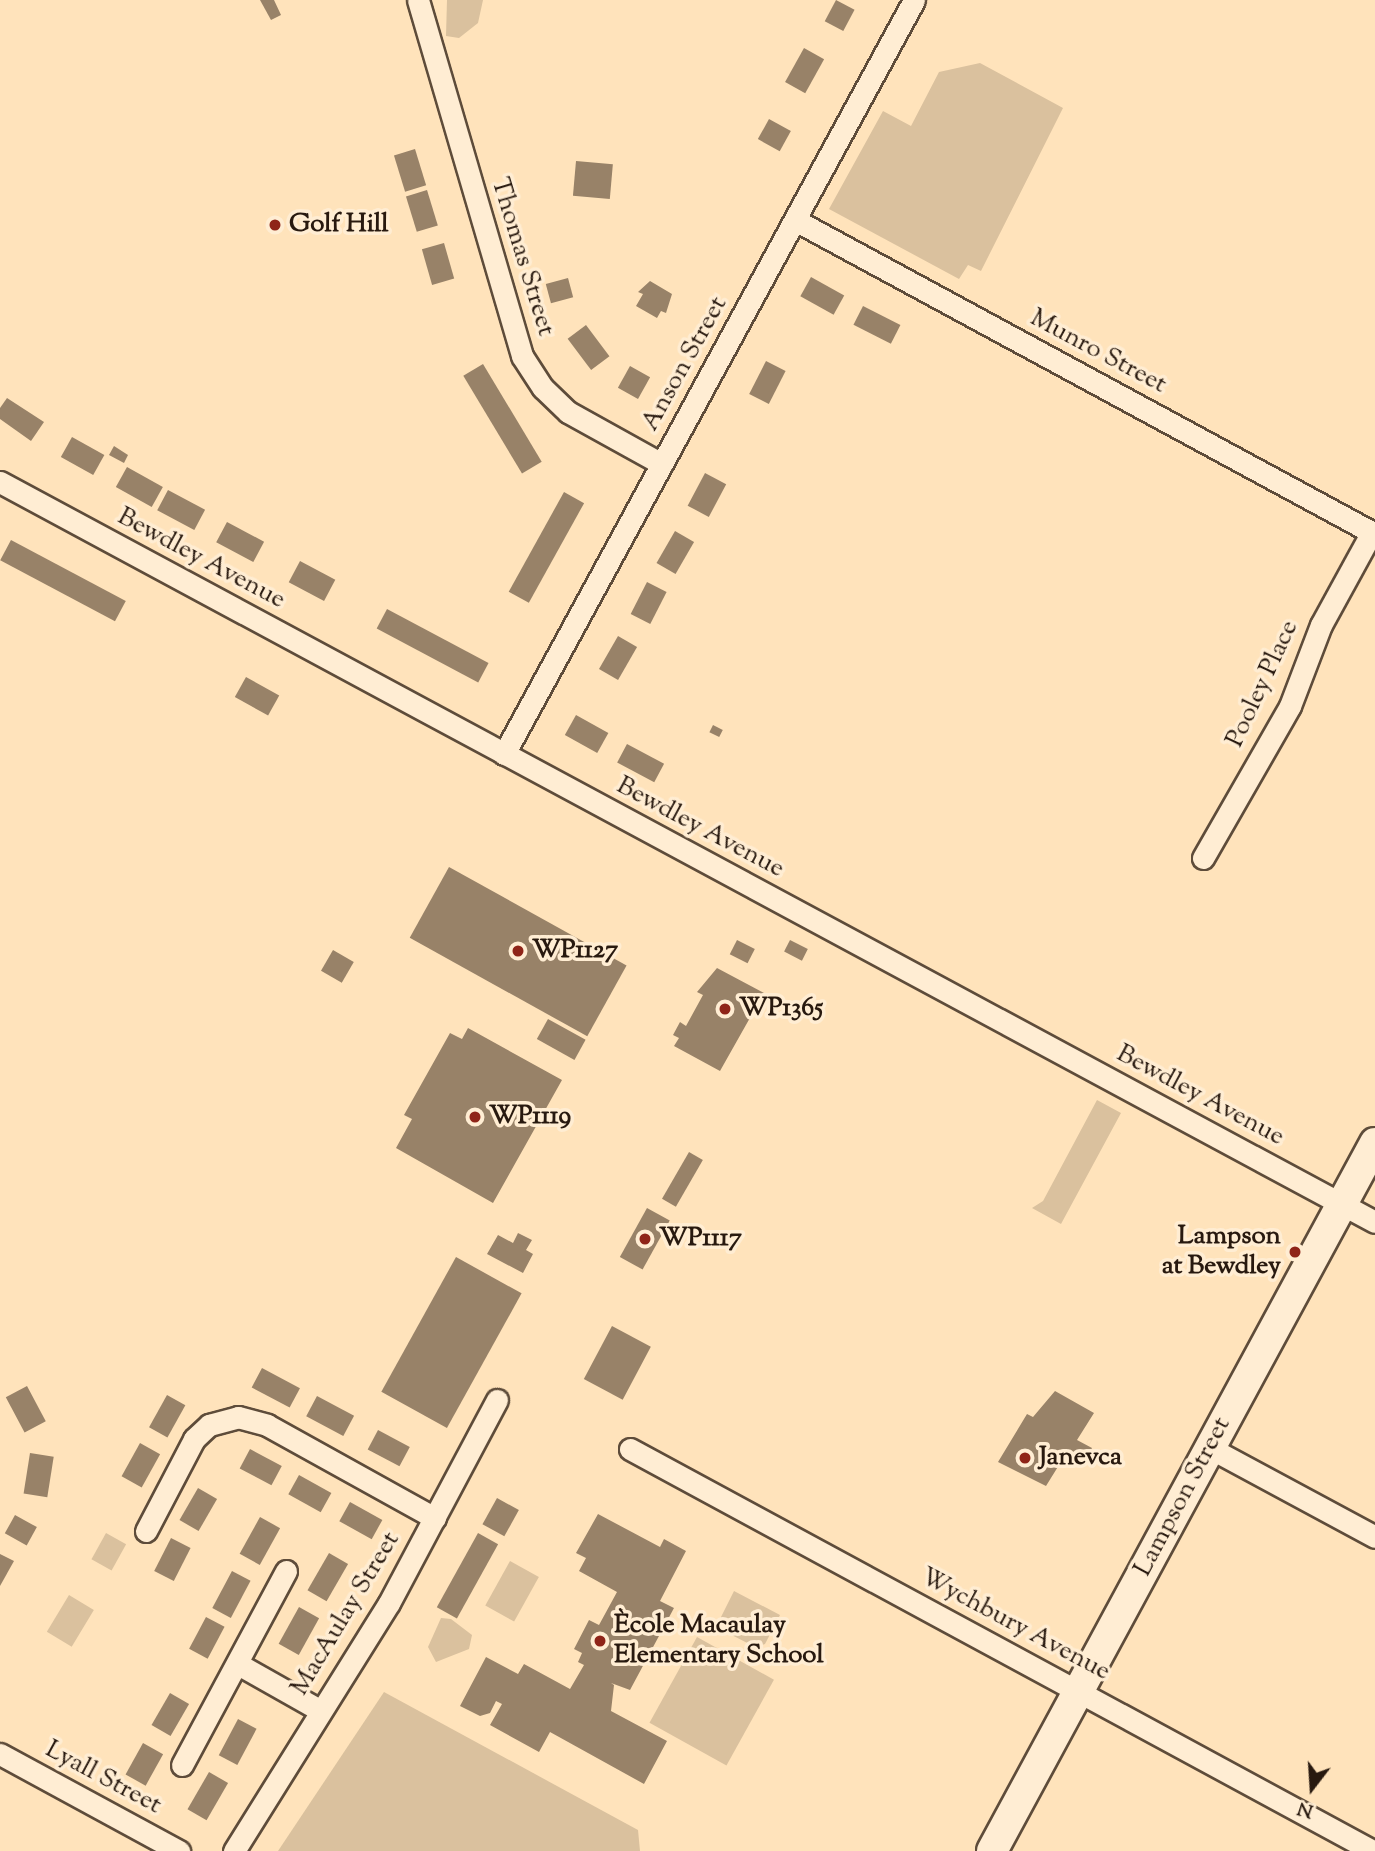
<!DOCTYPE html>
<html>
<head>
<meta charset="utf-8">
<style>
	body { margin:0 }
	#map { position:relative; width:1375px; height:1851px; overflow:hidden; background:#ffe3bb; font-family:"Sorts Mill Goudy",serif }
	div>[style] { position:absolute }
	.green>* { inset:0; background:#dac19e; transform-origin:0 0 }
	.building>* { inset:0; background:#988268; transform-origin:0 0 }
	.roads { filter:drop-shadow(2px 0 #5e4c3a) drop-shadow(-2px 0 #5e4c3a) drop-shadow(0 2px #5e4c3a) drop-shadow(0 -2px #5e4c3a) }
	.street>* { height:21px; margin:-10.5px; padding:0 10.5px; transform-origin:10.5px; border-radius:10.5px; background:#ffedd3 }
	.secondary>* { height:30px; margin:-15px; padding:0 15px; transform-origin:15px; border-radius:15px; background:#ffedd3 }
	.dots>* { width:19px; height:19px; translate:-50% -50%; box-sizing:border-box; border:4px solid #ffedd3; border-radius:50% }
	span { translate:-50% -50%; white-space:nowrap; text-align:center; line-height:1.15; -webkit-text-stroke:7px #ffedd3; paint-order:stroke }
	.poi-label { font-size:26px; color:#28190f; font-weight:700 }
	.left { translate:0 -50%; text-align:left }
	.right { translate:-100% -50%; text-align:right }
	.street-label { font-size:26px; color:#28190f }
	.north { position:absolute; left:1277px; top:1753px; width:70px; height:70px; -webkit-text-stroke:5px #ffedd3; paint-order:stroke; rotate:197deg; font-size:19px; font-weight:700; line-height:28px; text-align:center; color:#28190f }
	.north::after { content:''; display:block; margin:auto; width:24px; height:32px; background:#28190f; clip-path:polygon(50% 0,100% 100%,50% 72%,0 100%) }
</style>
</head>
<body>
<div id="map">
	<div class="green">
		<i style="clip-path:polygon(447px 0,483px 0,478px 23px,459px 38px,446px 36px)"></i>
		<i style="clip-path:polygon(980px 63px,1063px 108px,981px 271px,968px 265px,959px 279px,829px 209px,883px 111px,911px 126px,939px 72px)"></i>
		<i style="clip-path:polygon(1097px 1100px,1121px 1113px,1061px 1224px,1032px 1208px,1043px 1201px)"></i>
		<i style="left:106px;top:1533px;width:23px;height:30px;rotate:29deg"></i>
		<i style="left:510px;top:1561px;width:33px;height:51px;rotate:29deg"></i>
		<i style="clip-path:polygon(734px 1591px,780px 1615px,765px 1644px,755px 1647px,724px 1631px,721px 1617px)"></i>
		<i style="left:69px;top:1595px;width:29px;height:43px;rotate:31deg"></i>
		<i style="clip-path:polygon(441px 1618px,451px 1619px,472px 1635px,469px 1649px,436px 1662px,428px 1647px)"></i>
		<i style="left:697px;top:1637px;width:88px;height:98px;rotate:29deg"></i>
		<i style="clip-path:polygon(384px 1692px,638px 1830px,640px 1851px,278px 1851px)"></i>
	</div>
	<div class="building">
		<i style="clip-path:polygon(260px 0,274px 0,281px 15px,271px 20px)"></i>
		<i style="left:836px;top:0;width:21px;height:24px;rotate:28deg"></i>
		<i style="left:804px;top:48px;width:23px;height:39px;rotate:29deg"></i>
		<i style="left:769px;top:119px;width:25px;height:23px;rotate:29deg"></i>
		<i style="left:415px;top:149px;width:38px;height:22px;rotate:73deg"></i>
		<i style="left:576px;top:161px;width:37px;height:35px;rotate:5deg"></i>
		<i style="left:427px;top:190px;width:37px;height:22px;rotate:73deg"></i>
		<i style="left:444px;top:243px;width:37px;height:23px;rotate:74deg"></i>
		<i style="left:811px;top:277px;width:38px;height:22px;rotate:29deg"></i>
		<i style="left:568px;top:278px;width:20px;height:23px;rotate:75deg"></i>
		<i style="clip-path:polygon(650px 281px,672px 294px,666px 313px,661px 311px,657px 318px,636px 306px,643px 294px,638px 292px)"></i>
		<i style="left:863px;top:306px;width:42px;height:21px;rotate:27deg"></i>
		<i style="left:586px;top:325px;width:39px;height:23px;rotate:53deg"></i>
		<i style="left:766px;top:361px;width:22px;height:37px;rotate:27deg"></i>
		<i style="left:483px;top:364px;width:114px;height:23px;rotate:59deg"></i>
		<i style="left:630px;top:366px;width:23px;height:25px;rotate:29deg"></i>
		<i style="clip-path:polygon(7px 398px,44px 422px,31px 441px,0 419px,0 408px)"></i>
		<i style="left:72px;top:437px;width:37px;height:23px;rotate:29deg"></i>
		<i style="clip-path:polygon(114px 446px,128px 455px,124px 463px,109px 455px)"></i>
		<i style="left:127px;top:467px;width:41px;height:23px;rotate:29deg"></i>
		<i style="left:705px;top:473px;width:24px;height:37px;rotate:28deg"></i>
		<i style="left:168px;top:490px;width:42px;height:23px;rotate:28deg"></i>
		<i style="left:564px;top:492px;width:23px;height:114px;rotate:29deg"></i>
		<i style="left:227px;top:522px;width:42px;height:23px;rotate:28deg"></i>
		<i style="left:675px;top:531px;width:22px;height:37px;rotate:30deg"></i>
		<i style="left:11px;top:540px;width:130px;height:23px;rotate:28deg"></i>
		<i style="left:300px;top:561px;width:40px;height:24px;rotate:28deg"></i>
		<i style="left:647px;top:582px;width:22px;height:36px;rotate:27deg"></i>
		<i style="left:387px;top:609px;width:115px;height:22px;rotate:28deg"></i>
		<i style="left:618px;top:636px;width:22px;height:38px;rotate:30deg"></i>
		<i style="left:246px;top:677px;width:38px;height:23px;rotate:29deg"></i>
		<i style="left:576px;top:715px;width:37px;height:23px;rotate:29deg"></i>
		<i style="left:713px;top:725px;width:11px;height:8px;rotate:27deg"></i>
		<i style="left:627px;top:744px;width:42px;height:21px;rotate:28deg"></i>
		<i style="left:449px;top:867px;width:203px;height:81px;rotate:29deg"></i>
		<i style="left:737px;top:940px;width:20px;height:16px;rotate:27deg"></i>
		<i style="left:790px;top:940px;width:20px;height:13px;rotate:27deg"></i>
		<i style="left:333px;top:950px;width:24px;height:24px;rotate:30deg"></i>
		<i style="clip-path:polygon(717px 968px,764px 993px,720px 1071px,674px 1046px,679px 1038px,673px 1035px,680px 1022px,686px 1026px,703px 995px,697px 992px)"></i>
		<i style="left:548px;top:1019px;width:43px;height:23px;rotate:29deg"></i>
		<i style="clip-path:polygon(468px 1028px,562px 1080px,493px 1203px,396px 1148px,412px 1119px,404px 1115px,450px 1033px,462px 1039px)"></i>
		<i style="left:689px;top:1152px;width:16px;height:54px;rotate:30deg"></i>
		<i style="left:647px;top:1208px;width:26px;height:56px;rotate:29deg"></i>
		<i style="clip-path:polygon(518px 1233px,532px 1240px,526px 1250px,533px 1254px,523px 1273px,487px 1254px,498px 1235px,513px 1243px)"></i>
		<i style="left:456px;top:1257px;width:75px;height:154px;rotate:29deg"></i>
		<i style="left:612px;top:1326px;width:44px;height:60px;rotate:28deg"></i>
		<i style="left:262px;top:1368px;width:43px;height:22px;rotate:28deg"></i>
		<i style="left:27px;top:1386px;width:40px;height:24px;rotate:62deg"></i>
		<i style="clip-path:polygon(1055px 1391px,1094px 1413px,1077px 1440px,1092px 1448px,1084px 1463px,1064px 1457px,1046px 1486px,998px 1462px,1027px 1414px,1033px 1417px)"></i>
		<i style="left:167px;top:1395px;width:21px;height:37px;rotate:29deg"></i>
		<i style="left:317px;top:1396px;width:42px;height:23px;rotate:28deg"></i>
		<i style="left:378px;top:1430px;width:36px;height:22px;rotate:28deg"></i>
		<i style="left:140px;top:1443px;width:23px;height:38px;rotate:29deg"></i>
		<i style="left:250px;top:1449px;width:36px;height:22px;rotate:28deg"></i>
		<i style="left:30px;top:1453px;width:24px;height:41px;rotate:9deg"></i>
		<i style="left:299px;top:1475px;width:37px;height:22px;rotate:29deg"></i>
		<i style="left:198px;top:1488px;width:22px;height:37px;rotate:30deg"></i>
		<i style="left:497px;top:1498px;width:25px;height:30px;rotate:29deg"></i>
		<i style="left:350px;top:1502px;width:37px;height:22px;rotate:29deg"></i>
		<i style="clip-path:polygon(598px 1514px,660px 1547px,664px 1539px,686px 1551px,660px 1601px,674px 1608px,630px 1690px,611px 1683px,614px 1685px,611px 1711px,667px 1741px,644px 1784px,550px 1732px,539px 1752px,490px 1725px,502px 1704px,496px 1701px,490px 1713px,480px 1716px,460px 1706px,486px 1657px,518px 1674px,524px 1664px,570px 1689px,584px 1665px,578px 1662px,582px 1653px,574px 1649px,589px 1620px,599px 1625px,617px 1592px,579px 1571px,586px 1558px,576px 1553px)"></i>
		<i style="left:15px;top:1515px;width:25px;height:21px;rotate:29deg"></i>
		<i style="left:260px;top:1517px;width:23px;height:42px;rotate:29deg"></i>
		<i style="left:478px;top:1533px;width:23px;height:85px;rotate:29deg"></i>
		<i style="left:171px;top:1538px;width:22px;height:37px;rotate:27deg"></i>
		<i style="left:329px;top:1553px;width:22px;height:43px;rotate:30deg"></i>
		<i style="clip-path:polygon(0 1554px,14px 1561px,0 1586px)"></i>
		<i style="left:232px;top:1571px;width:21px;height:42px;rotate:28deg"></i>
		<i style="left:299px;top:1607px;width:23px;height:42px;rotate:29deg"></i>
		<i style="left:206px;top:1617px;width:21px;height:36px;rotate:28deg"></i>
		<i style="left:170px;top:1693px;width:22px;height:37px;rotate:30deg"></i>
		<i style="left:238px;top:1719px;width:21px;height:41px;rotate:28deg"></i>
		<i style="left:143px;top:1743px;width:23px;height:36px;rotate:29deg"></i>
		<i style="left:209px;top:1772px;width:22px;height:43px;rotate:30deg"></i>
	</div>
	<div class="roads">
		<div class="street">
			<i style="left:418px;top:0;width:371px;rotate:73.7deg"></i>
			<i style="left:522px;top:356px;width:38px;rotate:57deg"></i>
			<i style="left:543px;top:388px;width:35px;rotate:44deg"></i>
			<i style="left:568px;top:412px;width:107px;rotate:29deg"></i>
			<i style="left:795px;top:220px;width:660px;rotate:28.43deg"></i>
			<i style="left:0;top:482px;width:1561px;rotate:28.29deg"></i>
			<i style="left:504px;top:754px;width:858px;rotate:-61.46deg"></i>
			<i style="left:1203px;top:858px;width:175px;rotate:-60.2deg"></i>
			<i style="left:1290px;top:706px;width:87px;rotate:-69.1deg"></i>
			<i style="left:1321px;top:625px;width:106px;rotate:-61.3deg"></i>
			<i style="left:1210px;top:1448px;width:187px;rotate:28.3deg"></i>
			<i style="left:630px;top:1449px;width:845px;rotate:28.42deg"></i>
			<i style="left:146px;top:1531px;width:104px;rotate:-62.4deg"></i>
			<i style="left:194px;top:1439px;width:21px;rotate:-43deg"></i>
			<i style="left:209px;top:1425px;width:30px;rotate:-15deg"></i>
			<i style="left:238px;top:1417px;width:30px;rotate:15deg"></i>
			<i style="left:267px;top:1425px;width:192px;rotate:29deg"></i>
			<i style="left:238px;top:1664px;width:95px;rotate:29.5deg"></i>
			<i style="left:0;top:1754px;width:204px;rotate:28.5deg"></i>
			<i style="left:182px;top:1765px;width:220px;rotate:-61.8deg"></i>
			<i style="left:234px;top:1851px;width:292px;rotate:-58deg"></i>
			<i style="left:389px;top:1603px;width:230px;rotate:-62deg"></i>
		</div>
		<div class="secondary">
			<i style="left:992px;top:1851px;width:805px;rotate:-61.59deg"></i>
		</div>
	</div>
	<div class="dots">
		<i style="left:275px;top:225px;background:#8f2418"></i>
		<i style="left:518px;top:951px;background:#8f2418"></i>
		<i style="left:725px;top:1009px;background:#8f2418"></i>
		<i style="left:475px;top:1117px;background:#8f2418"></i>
		<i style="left:645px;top:1239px;background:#8f2418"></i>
		<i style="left:1295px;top:1252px;background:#8f2418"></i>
		<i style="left:1025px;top:1458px;background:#8f2418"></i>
		<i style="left:600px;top:1641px;background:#8f2418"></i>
	</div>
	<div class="poi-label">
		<span class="left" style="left:289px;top:225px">Golf Hill</span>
		<span class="left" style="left:532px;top:951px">WP1127</span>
		<span class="left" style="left:739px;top:1009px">WP1365</span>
		<span class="left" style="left:489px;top:1117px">WP1119</span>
		<span class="right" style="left:1281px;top:1252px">Lampson<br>at Bewdley</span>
		<span class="left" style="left:659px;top:1239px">WP1117</span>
		<span class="left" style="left:1039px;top:1458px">Janevca</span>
		<span class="left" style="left:614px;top:1641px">Ècole Macaulay<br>Elementary School</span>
	</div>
	<div class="street-label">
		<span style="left:522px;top:257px;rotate:73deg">Thomas Street</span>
		<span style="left:1098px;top:352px;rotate:28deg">Munro Street</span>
		<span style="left:685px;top:364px;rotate:-61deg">Anson Street</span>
		<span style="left:201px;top:559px;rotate:28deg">Bewdley Avenue</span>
		<span style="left:1263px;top:684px;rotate:-65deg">Pooley Place</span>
		<span style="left:700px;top:828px;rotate:28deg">Bewdley Avenue</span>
		<span style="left:1200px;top:1096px;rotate:28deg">Bewdley Avenue</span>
		<span style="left:1183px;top:1497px;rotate:-62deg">Lampson Street</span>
		<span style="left:346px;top:1614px;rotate:-59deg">MacAulay Street</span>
		<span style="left:1015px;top:1625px;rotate:28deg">Wychbury Avenue</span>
		<span style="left:103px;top:1778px;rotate:28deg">Lyall Street</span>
	</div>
	<div class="north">N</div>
</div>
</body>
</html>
